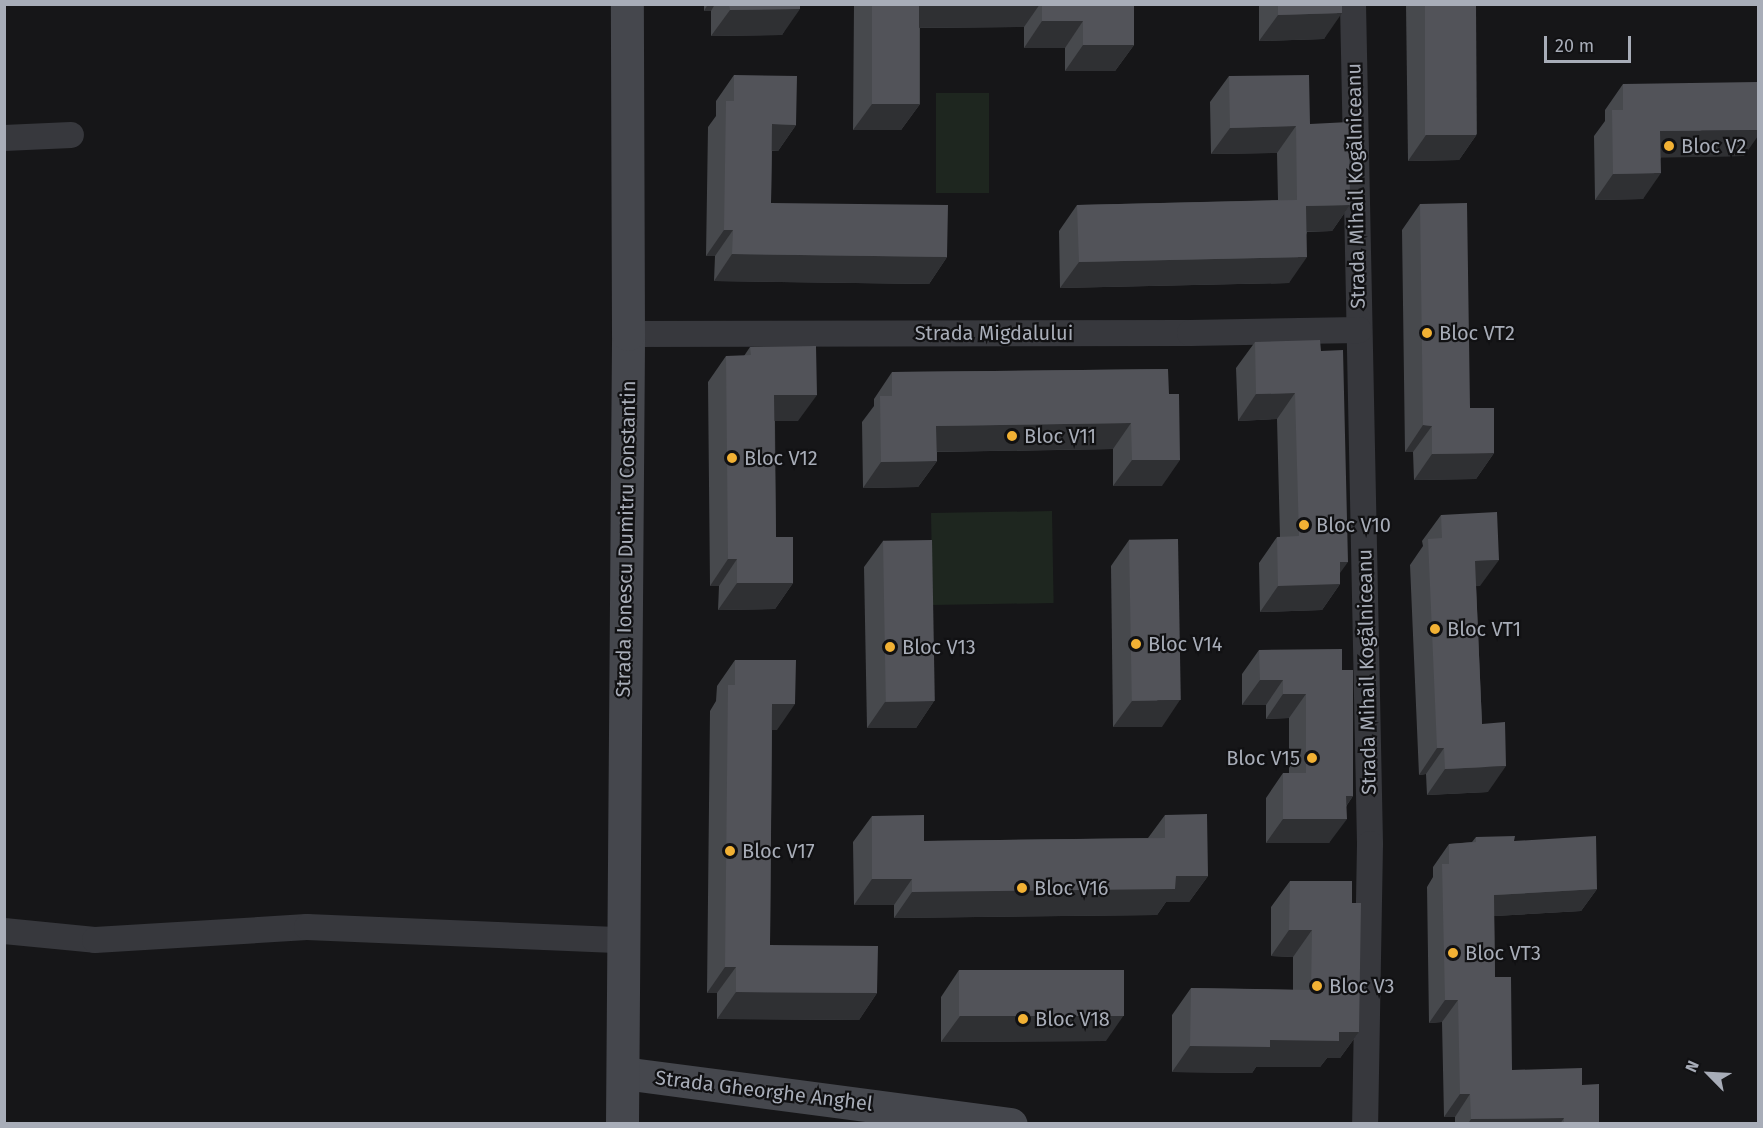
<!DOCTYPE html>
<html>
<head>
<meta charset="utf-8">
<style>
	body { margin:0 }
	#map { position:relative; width:1763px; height:1128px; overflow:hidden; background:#161618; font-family:"Fira Sans",sans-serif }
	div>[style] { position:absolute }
	.green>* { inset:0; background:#1e261f; transform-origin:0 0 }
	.street>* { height:26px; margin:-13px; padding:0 13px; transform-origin:13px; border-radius:13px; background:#37383d }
	.secondary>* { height:33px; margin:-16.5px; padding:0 16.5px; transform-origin:16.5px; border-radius:16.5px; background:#45474d }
	.wall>* { inset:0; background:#47494d }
	.shaded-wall>* { inset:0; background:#2f3033 }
	.building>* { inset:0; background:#525359; transform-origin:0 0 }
	.dots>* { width:16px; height:16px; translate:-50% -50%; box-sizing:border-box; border:3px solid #111113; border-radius:50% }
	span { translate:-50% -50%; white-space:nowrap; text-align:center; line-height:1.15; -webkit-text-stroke:4.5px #111113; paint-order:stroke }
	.poi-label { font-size:20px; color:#a8adb8 }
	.left { translate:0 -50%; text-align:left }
	.right { translate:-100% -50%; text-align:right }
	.street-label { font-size:20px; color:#a8adb8 }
	.frame { position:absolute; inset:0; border:6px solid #a8adb8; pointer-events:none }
	.north { position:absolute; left:1679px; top:1044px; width:60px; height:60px; -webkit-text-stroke:4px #111113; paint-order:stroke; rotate:294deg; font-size:16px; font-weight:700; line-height:24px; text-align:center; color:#a8adb8 }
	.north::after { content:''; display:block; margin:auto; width:21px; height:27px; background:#a8adb8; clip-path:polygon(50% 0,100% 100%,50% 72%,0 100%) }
	.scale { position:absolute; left:1544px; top:36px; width:87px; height:27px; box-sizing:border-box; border:3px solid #a8adb8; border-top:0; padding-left:8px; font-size:18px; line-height:21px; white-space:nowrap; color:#a8adb8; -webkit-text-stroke:4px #111113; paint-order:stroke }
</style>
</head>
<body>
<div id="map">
	<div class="green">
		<i style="left:936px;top:93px;width:53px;height:100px"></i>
		<i style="left:1052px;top:511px;width:92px;height:121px;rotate:89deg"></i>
	</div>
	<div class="street">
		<i style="left:1353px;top:4px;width:840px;rotate:88.84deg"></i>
		<i style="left:1370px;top:844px;width:280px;rotate:91deg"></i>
		<i style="left:4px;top:138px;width:67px;rotate:-2.6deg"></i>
		<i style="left:628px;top:334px;width:562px;rotate:-0.1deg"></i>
		<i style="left:1190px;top:333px;width:169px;rotate:-1deg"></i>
		<i style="left:4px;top:931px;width:91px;rotate:5.6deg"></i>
		<i style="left:95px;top:940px;width:212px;rotate:-3.5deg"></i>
		<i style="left:307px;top:927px;width:315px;rotate:2.4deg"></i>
	</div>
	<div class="secondary">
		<i style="left:623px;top:1073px;width:391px;rotate:7.5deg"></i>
		<i style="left:622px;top:1124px;width:790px;rotate:-89.56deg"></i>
		<i style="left:628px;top:334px;width:330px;rotate:-90.2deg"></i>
	</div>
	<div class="wall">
		<i style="clip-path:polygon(704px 4px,800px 4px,782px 35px,711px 36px,711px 11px,704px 11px)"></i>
		<i style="clip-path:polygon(854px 4px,1134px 4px,1134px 45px,1115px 71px,1065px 71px,1065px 48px,1024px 48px,1024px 27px,920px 28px,920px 104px,901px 130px,853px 130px)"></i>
		<i style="clip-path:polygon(1259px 4px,1342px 4px,1324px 39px,1259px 41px)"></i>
		<i style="clip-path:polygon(1406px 4px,1476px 4px,1477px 134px,1459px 160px,1408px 161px)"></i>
		<i style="clip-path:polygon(734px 75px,796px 125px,778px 151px,772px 151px,771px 203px,947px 257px,929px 284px,714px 281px,715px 256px,706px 256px,708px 127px,716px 116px,716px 101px)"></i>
		<i style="clip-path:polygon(1229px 76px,1310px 124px,1350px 205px,1332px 231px,1307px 232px,1289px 283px,1060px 288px,1059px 231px,1077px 205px,1278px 200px,1277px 153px,1211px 154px,1210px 102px)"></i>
		<i style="clip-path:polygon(1623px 84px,1744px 156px,1661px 157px,1643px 199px,1595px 200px,1594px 136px,1605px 121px,1605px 110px)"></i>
		<i style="clip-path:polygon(1420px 204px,1470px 408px,1494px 453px,1476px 479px,1414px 480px,1413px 452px,1405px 452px,1402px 230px)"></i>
		<i style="clip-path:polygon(1255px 342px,1321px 351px,1340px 584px,1322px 610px,1260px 612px,1259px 563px,1277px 537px,1280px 537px,1277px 419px,1238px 421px,1236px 368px)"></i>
		<i style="clip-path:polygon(750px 347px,798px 421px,775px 421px,776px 537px,793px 583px,775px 609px,718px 610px,719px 586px,710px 586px,708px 382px,726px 356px,744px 356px)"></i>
		<i style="clip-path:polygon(1168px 369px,1162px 486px,1113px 486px,1113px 449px,937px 452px,937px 461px,918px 487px,863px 488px,862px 422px,874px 406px,874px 399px,892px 372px)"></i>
		<i style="clip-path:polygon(1441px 515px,1480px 586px,1476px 586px,1482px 724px,1488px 792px,1427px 795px,1426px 774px,1419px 775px,1410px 565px,1423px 546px,1422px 541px)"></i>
		<i style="clip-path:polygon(1129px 540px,1162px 727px,1113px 727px,1111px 566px)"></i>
		<i style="clip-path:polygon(883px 541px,934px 701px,916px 728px,867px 728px,864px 567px)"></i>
		<i style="clip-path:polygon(1259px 650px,1342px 670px,1353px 796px,1347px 805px,1329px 843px,1266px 843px,1266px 798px,1283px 773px,1289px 773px,1289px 718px,1266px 719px,1266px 705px,1242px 705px,1242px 674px)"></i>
		<i style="clip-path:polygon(735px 660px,777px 730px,772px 730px,770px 945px,877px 993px,859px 1020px,717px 1019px,717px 993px,707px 993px,710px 711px,716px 701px,717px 686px)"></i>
		<i style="clip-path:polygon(1165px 815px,1208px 876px,1189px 902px,1166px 902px,1157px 915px,894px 918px,894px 905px,854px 905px,853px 842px,872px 816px,924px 841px,1148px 838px)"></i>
		<i style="clip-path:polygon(1476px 837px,1514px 841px,1597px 889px,1581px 911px,1494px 916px,1495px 977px,1512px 1070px,1582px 1085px,1599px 1124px,1455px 1124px,1455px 1117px,1444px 1117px,1442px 1022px,1429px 1023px,1427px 887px,1433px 877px,1433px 867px,1449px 844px,1472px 842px)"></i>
		<i style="clip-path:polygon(1290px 881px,1352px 903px,1359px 1032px,1340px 1058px,1327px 1058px,1320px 1067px,1256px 1067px,1252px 1073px,1172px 1072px,1172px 1015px,1191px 988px,1293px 990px,1293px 957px,1271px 956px,1271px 907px)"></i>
		<i style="clip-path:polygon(959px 970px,1106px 1041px,941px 1042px,941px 997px)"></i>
	</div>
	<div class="shaded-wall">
		<i style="clip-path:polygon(708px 4px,715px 4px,711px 11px,704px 11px)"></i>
		<i style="clip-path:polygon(917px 4px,1040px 4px,1024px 27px,901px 28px)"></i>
		<i style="clip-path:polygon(800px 9px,782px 35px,711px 36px,730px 10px)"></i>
		<i style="clip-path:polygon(1342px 13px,1324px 39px,1259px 41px,1278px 15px)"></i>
		<i style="clip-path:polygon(1042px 21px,1083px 21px,1065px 48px,1024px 48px)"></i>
		<i style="clip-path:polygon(1083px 45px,1134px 45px,1115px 71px,1065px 71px)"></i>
		<i style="clip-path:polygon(872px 104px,920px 104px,901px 130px,853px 130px)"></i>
		<i style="clip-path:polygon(772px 124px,796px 125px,778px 151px,754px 150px)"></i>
		<i style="clip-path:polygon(1296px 126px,1277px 153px,1211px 154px,1230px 128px)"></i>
		<i style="clip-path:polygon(1758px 130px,1758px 136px,1744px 156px,1642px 158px,1660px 131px)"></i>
		<i style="clip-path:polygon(1477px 134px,1459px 160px,1408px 161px,1426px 135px)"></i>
		<i style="clip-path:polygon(1661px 173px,1643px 199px,1595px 200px,1613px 174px)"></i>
		<i style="clip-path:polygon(1350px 205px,1332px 231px,1288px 232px,1306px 206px)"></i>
		<i style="clip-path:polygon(724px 230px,733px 230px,715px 256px,706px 256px)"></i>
		<i style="clip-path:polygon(732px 254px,947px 257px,929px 284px,714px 281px)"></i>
		<i style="clip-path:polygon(1307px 257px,1289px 283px,1060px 288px,1079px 262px)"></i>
		<i style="clip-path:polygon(1295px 393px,1277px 419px,1238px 421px,1256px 394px)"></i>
		<i style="clip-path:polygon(774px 395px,817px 395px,798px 421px,756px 421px)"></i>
		<i style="clip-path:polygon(1131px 423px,1113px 449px,918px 452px,936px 426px)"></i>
		<i style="clip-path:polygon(1423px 425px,1432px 426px,1413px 452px,1405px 452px)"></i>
		<i style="clip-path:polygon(1494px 453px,1476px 479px,1414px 480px,1432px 454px)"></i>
		<i style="clip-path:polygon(1132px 460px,1180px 460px,1162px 486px,1113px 486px)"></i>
		<i style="clip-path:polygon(937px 461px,918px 487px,863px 488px,881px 462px)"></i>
		<i style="clip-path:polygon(728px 559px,737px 559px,719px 586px,710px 586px)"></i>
		<i style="clip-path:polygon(1499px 560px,1480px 586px,1457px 587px,1475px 561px)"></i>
		<i style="clip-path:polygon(1340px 562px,1348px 562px,1332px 584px,1340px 584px,1322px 610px,1260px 612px,1278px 586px)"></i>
		<i style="clip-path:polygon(737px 583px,793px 583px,775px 609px,718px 610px)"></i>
		<i style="clip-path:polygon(1260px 680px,1283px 680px,1266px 705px,1242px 705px)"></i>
		<i style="clip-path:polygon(1283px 694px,1306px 694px,1289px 718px,1266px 719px)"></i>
		<i style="clip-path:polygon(1180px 700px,1162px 727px,1113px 727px,1132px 701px)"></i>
		<i style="clip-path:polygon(934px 701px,916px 728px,867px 728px,885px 702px)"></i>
		<i style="clip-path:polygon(772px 704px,795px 704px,777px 730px,754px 730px)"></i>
		<i style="clip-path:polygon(1437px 748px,1444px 748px,1426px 774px,1419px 775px)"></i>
		<i style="clip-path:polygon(1506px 766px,1488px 792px,1427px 795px,1445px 769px)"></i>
		<i style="clip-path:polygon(1346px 796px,1353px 796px,1337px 819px,1347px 819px,1329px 843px,1266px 843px,1283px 819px)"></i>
		<i style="clip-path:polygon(1176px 876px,1208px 876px,1189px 902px,1166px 902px,1157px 915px,894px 918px,912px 892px)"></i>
		<i style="clip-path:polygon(872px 879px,912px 879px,894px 905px,854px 905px)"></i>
		<i style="clip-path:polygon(1597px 889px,1581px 911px,1478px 917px,1494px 895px)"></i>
		<i style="clip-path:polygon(1289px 930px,1312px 930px,1293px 957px,1271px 956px)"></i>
		<i style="clip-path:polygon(725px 967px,736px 967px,717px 993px,707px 993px)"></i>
		<i style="clip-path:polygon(736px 992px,877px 993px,859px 1020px,717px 1019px)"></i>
		<i style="clip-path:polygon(1445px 1000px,1458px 1000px,1442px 1022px,1429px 1023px)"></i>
		<i style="clip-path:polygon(1124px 1015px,1106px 1041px,941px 1042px,960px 1016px)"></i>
		<i style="clip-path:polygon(1339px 1032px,1359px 1032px,1340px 1058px,1327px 1058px,1320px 1067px,1256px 1067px,1252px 1073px,1172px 1072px,1190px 1046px,1270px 1040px)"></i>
		<i style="clip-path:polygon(1460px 1094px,1470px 1094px,1455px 1117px,1444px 1117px)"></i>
		<i style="clip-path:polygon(1564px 1118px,1560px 1124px,1468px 1124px,1471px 1119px)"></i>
	</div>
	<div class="building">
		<i style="clip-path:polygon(729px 4px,800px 4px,800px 9px,730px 10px)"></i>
		<i style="left:872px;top:4px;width:47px;height:100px"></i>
		<i style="clip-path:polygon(1042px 4px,1134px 4px,1134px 45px,1083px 45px,1083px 21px,1042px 21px)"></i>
		<i style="clip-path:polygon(1278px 4px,1342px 4px,1342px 13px,1278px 15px)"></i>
		<i style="left:1425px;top:4px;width:51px;height:131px"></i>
		<i style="clip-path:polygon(734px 75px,797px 76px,796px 125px,772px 124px,771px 203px,948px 205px,947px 257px,732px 254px,733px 230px,724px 230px,726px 101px,734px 101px)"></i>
		<i style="clip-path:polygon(1309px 75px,1310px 124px,1349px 122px,1350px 205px,1306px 206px,1307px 257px,1079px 262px,1077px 205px,1297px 200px,1296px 126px,1230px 128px,1229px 76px)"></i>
		<i style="clip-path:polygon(1758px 82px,1758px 130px,1660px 131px,1661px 173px,1613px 174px,1612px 110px,1623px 110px,1623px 84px)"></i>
		<i style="clip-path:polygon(1467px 203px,1470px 408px,1494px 408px,1494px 453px,1432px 454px,1432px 426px,1423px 425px,1420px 204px)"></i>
		<i style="clip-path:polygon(1320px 340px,1321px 351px,1343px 350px,1348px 562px,1340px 562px,1340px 584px,1278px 586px,1277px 537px,1299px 536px,1295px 393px,1256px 394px,1255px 342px)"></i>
		<i style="clip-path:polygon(816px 346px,817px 395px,774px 395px,776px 537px,793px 537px,793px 583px,737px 583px,737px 559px,728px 559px,726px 356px,751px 355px,750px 347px)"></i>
		<i style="clip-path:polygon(1168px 369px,1169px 394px,1179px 394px,1180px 460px,1132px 460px,1131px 423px,936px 426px,937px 461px,881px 462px,880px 396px,892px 396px,892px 372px)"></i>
		<i style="clip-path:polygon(1497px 512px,1499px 560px,1475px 561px,1482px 724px,1505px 722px,1506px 766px,1445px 769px,1444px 748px,1437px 748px,1428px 539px,1442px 538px,1441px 515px)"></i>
		<i style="left:1178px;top:539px;width:161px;height:49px;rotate:89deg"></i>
		<i style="left:932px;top:540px;width:161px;height:49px;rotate:89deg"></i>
		<i style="clip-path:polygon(1342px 649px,1342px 670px,1353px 670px,1353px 796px,1346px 796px,1347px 819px,1283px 819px,1283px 773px,1306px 773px,1306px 694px,1283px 694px,1283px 680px,1260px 680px,1259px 650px)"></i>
		<i style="clip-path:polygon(735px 660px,796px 660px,795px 704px,772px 704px,770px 945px,878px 946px,877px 993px,736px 992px,736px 967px,725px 967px,728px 685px,735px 685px)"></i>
		<i style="clip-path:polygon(1207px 814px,1208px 876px,1176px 876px,1175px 889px,912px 892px,912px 879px,872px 879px,872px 816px,924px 815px,924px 841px,1165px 838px,1165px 815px)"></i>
		<i style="clip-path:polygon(1515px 836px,1514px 841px,1596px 836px,1597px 889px,1494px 895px,1495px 977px,1511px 977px,1512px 1070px,1582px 1068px,1582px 1085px,1599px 1084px,1599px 1124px,1564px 1124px,1564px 1118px,1471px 1119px,1470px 1094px,1460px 1094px,1458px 1000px,1445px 1000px,1442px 864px,1449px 864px,1449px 844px,1476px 842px,1476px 837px)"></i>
		<i style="clip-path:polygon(1290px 881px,1352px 881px,1352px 903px,1361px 903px,1359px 1032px,1339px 1032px,1339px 1041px,1270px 1040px,1270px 1047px,1190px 1046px,1191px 988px,1311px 990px,1312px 930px,1289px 930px)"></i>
		<i style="left:959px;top:970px;width:165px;height:46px"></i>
	</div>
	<div class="dots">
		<i style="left:1669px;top:146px;background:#f2b134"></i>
		<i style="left:1427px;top:333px;background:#f2b134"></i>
		<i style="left:1012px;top:436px;background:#f2b134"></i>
		<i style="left:732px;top:458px;background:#f2b134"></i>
		<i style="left:1304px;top:525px;background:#f2b134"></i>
		<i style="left:1435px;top:629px;background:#f2b134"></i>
		<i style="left:1136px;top:644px;background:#f2b134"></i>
		<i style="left:890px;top:647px;background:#f2b134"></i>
		<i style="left:1312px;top:758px;background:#f2b134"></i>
		<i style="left:730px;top:851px;background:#f2b134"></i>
		<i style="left:1022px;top:888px;background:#f2b134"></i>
		<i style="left:1453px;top:953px;background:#f2b134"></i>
		<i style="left:1317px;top:986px;background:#f2b134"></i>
		<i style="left:1023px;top:1019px;background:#f2b134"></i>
	</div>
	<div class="poi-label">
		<span class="left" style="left:1681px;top:146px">Bloc V2</span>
		<span class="left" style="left:1439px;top:333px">Bloc VT2</span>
		<span class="left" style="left:1024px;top:436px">Bloc V11</span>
		<span class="left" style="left:744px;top:458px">Bloc V12</span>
		<span class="left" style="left:1316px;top:525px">Bloc V10</span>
		<span class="left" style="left:1447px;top:629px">Bloc VT1</span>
		<span class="left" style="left:1148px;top:644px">Bloc V14</span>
		<span class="left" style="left:902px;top:647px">Bloc V13</span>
		<span class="right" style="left:1300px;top:758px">Bloc V15</span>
		<span class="left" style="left:742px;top:851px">Bloc V17</span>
		<span class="left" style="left:1034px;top:888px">Bloc V16</span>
		<span class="left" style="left:1465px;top:953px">Bloc VT3</span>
		<span class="left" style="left:1329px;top:986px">Bloc V3</span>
		<span class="left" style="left:1035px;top:1019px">Bloc V18</span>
	</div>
	<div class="street-label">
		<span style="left:1356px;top:186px;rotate:-91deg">Strada Mihail Kogălniceanu</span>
		<span style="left:994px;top:333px">Strada Migdalului</span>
		<span style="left:626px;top:539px;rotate:-89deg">Strada Ionescu Dumitru Constantin</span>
		<span style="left:1367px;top:672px;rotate:-91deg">Strada Mihail Kogălniceanu</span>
		<span style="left:764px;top:1091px;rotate:7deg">Strada Gheorghe Anghel</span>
	</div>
	<div class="frame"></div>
	<div class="north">N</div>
	<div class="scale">20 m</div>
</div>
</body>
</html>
